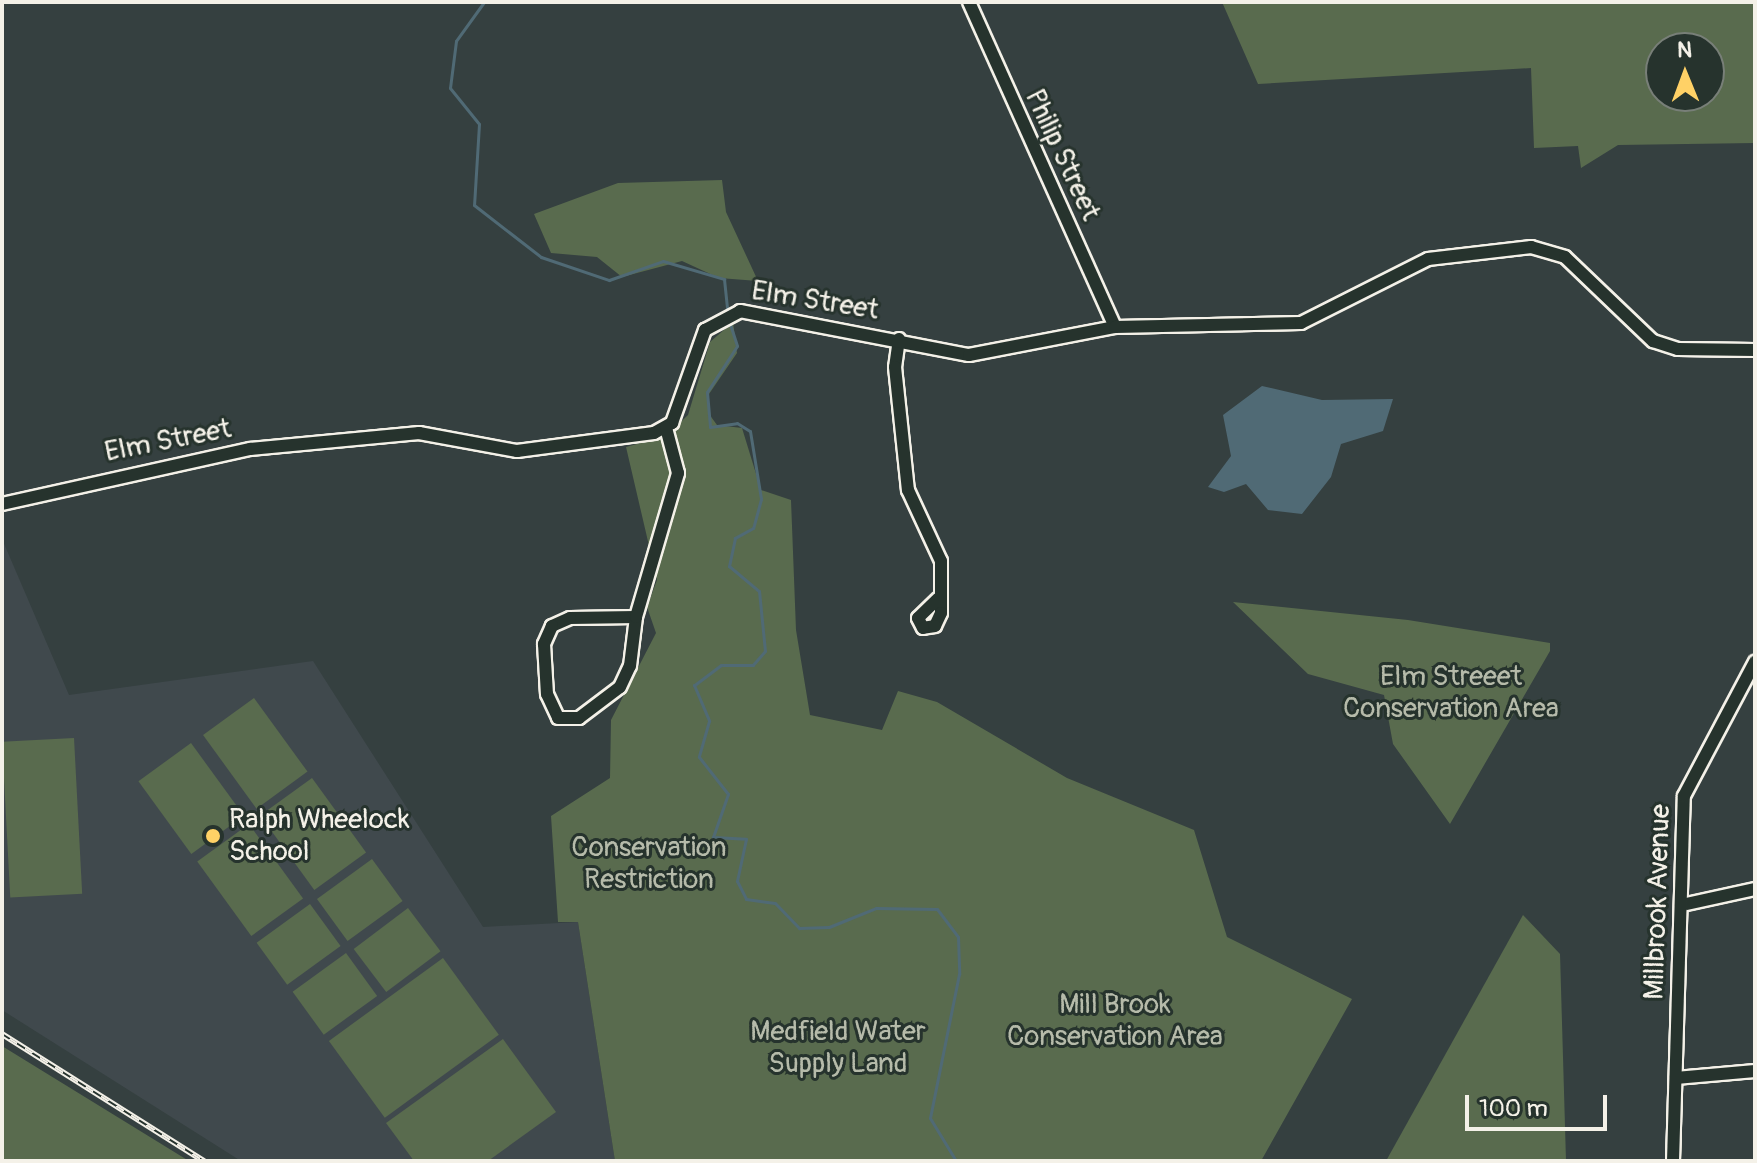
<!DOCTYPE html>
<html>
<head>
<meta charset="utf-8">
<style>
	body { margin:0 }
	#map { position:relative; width:1757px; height:1163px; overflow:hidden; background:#354040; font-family:Pangolin,sans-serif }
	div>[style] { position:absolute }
	.built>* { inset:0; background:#40494d }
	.green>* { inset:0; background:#596b4e; transform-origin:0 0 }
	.water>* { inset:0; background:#506a75 }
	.stream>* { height:3px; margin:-1.5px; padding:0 1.5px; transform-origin:1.5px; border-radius:1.5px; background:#506a75 }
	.roads { filter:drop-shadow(2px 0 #f4f1e8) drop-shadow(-2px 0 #f4f1e8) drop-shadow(0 2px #f4f1e8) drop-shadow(0 -2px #f4f1e8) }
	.minor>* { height:12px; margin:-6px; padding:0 6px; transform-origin:6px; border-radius:6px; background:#26332d }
	.rail>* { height:6px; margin-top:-3px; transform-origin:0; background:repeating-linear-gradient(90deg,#26332d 0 9px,#f4f1e8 0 18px); box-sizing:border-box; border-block:2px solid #f4f1e8 }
	.dots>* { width:22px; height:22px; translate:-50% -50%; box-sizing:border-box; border:4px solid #26332d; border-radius:50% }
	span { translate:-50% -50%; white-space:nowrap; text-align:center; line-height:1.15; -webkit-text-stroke:6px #26332d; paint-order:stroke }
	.street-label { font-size:28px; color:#f4f1e8 }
	.park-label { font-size:28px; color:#b6bbaa }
	.poi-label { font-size:28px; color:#f4f1e8 }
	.left { translate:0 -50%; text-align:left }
	.frame { position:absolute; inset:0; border:4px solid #f4f1e8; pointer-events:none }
	.north { position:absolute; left:1645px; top:32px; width:80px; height:80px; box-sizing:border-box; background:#26332d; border:2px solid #787f78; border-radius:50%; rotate:359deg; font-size:22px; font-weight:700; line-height:32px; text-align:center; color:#f4f1e8 }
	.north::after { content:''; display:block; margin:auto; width:28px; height:36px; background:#ffd166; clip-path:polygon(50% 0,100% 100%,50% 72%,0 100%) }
	.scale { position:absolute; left:1465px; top:1095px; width:142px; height:36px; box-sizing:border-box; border:4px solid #f4f1e8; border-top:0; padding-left:10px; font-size:24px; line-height:28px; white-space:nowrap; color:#f4f1e8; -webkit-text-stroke:6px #26332d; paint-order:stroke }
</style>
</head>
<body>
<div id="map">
	<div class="built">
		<i style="clip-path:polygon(2px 539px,69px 695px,313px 661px,483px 927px,578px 922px,615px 1161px,241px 1161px,2px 1010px)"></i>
	</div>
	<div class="green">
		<i style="clip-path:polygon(evenodd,1222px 2px,1755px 2px,1755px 143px,1618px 145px,1581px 168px,1578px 146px,1534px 148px,1531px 68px,1258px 84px,1222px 2px,1661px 48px,1709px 48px,1709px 96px,1661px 96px,1661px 48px)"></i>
		<i style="clip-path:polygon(722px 180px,726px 212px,758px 281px,719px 278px,682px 261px,622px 277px,597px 257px,551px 253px,534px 214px,618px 183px)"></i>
		<i style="clip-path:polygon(733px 322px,737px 353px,709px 394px,709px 414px,717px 425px,742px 428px,761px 490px,791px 500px,796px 630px,810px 715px,882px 730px,898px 691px,937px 702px,1067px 778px,1194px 830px,1227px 937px,1352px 999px,1261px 1161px,615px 1161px,578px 922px,558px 922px,551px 816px,610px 778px,611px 720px,656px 633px,647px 607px,657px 580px,626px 447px,666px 436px,688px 415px,710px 342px)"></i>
		<i style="clip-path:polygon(1233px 602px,1408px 620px,1550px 643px,1550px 651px,1450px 824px,1393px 744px,1384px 695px,1308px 674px)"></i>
		<i style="left:254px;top:698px;width:91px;height:63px;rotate:54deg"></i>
		<i style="left:74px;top:738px;width:156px;height:72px;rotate:87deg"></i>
		<i style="left:191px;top:743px;width:90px;height:65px;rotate:54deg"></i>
		<i style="left:312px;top:778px;width:92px;height:64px;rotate:54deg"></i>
		<i style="left:249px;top:824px;width:92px;height:64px;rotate:54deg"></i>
		<i style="left:372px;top:859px;width:52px;height:68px;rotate:54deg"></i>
		<i style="left:310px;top:904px;width:52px;height:66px;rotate:54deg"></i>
		<i style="left:408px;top:908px;width:54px;height:68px;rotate:53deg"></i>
		<i style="clip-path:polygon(1523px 915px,1560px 954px,1566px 1161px,1386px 1161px)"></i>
		<i style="left:346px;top:953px;width:53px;height:66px;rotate:54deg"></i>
		<i style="left:443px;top:958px;width:95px;height:141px;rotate:54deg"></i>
		<i style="clip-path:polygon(503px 1039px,556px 1112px,488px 1161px,414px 1161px,386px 1123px)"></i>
		<i style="clip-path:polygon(2px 1046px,54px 1078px,189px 1161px,2px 1161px)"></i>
	</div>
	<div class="water">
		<i style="clip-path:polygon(1262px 386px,1322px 400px,1393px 399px,1383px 431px,1341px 444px,1331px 477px,1302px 514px,1268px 510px,1246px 484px,1224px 492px,1208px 487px,1231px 456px,1223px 415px)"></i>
	</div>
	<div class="stream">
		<i style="left:484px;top:2px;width:48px;rotate:125.7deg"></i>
		<i style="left:456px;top:41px;width:47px;rotate:97.3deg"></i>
		<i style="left:450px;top:88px;width:46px;rotate:51.1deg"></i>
		<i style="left:479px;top:124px;width:81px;rotate:93.5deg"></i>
		<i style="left:474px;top:205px;width:85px;rotate:37.8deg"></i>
		<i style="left:541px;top:257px;width:72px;rotate:18.7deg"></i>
		<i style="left:609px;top:280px;width:57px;rotate:-19.4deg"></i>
		<i style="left:663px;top:261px;width:64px;rotate:16.4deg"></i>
		<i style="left:724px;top:279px;width:30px;rotate:84deg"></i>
		<i style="left:729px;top:321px;width:26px;rotate:72deg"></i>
		<i style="left:737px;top:346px;width:55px;rotate:123.1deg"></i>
		<i style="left:707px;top:392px;width:35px;rotate:85deg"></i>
		<i style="left:710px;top:427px;width:27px;rotate:-8deg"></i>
		<i style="left:737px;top:423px;width:15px;rotate:32deg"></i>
		<i style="left:750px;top:431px;width:69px;rotate:80.8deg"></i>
		<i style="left:761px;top:499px;width:30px;rotate:105deg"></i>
		<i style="left:753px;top:528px;width:21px;rotate:151deg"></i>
		<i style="left:735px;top:538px;width:29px;rotate:102deg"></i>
		<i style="left:729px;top:566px;width:39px;rotate:40deg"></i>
		<i style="left:759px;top:591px;width:60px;rotate:84.3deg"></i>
		<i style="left:765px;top:651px;width:18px;rotate:131deg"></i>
		<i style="left:753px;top:665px;width:32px;rotate:180deg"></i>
		<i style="left:721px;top:665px;width:34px;rotate:143deg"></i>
		<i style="left:694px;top:685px;width:39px;rotate:67deg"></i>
		<i style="left:709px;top:721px;width:37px;rotate:106deg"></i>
		<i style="left:699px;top:757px;width:47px;rotate:51.9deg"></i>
		<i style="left:728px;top:794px;width:46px;rotate:109.2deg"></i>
		<i style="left:713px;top:837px;width:33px;rotate:3deg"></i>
		<i style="left:746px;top:839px;width:43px;rotate:102.1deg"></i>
		<i style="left:737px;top:881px;width:20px;rotate:63deg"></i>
		<i style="left:746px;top:899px;width:29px;rotate:8deg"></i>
		<i style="left:775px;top:903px;width:35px;rotate:46deg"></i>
		<i style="left:799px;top:928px;width:30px;rotate:-2deg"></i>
		<i style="left:829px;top:927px;width:51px;rotate:-22deg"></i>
		<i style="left:876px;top:908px;width:61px;rotate:0.9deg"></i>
		<i style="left:937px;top:909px;width:35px;rotate:53deg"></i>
		<i style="left:958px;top:937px;width:37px;rotate:88deg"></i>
		<i style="left:959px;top:974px;width:147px;rotate:101.4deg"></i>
		<i style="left:930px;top:1118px;width:50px;rotate:58.8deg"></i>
	</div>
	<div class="roads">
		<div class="minor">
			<i style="left:969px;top:2px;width:356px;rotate:65.8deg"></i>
			<i style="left:899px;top:339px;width:28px;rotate:98deg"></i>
			<i style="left:895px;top:367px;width:124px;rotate:84deg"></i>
			<i style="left:908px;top:490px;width:78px;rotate:65.1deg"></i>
			<i style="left:941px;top:561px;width:52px;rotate:90deg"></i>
			<i style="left:941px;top:613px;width:14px;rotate:115deg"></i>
			<i style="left:935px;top:626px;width:12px;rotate:171deg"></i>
			<i style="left:923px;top:628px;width:11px;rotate:-117deg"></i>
			<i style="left:918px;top:618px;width:28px;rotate:-44deg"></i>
			<i style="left:2px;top:504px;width:254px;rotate:-12.5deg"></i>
			<i style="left:250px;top:449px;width:170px;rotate:-5.4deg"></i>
			<i style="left:419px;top:433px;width:100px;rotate:10.4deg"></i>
			<i style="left:517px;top:451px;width:138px;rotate:-7.5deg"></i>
			<i style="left:654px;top:433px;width:21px;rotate:-29deg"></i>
			<i style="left:672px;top:423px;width:99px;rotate:-70.5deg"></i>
			<i style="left:705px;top:330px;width:40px;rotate:-28deg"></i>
			<i style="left:740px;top:311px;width:233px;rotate:10.9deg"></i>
			<i style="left:969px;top:355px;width:149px;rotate:-10.9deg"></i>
			<i style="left:1115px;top:327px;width:186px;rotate:-1.2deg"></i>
			<i style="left:1301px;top:323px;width:142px;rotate:-26.7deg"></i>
			<i style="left:1428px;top:259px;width:104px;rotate:-6.6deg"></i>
			<i style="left:1531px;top:247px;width:35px;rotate:16deg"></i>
			<i style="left:1565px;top:257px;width:122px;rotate:43.7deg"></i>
			<i style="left:1653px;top:341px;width:26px;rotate:18deg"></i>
			<i style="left:1678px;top:349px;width:77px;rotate:0.7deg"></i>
			<i style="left:636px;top:617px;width:66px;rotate:179.1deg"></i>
			<i style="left:570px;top:618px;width:20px;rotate:156deg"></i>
			<i style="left:552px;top:626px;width:20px;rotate:114deg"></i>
			<i style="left:544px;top:644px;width:50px;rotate:86.6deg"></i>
			<i style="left:547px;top:694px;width:26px;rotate:65deg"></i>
			<i style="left:558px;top:718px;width:21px"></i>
			<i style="left:579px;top:718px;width:51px;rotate:-37.1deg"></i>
			<i style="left:620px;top:687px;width:23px;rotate:-65deg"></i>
			<i style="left:630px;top:666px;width:49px;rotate:-83deg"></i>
			<i style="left:636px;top:617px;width:150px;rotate:-73.7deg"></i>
			<i style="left:678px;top:473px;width:47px;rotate:-104.9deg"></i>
			<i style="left:1686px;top:904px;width:71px;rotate:-12.3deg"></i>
			<i style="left:1676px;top:1078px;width:79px;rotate:-5.1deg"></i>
			<i style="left:1673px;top:1161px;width:365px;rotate:-88.3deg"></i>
			<i style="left:1684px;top:796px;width:152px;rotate:-62.1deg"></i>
		</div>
	</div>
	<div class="rail">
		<i style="left:2px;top:1034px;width:239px;rotate:32.2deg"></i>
	</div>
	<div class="dots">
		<i style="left:213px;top:836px;background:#ffd166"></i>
	</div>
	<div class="street-label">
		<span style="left:1062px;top:155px;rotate:65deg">Philip Street</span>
		<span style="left:815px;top:301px;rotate:9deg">Elm Street</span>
		<span style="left:168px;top:441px;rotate:-11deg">Elm Street</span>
		<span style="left:1658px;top:902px;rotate:-88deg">Millbrook Avenue</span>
	</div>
	<div class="park-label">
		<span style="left:1451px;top:693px">Elm Streeet<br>Conservation Area</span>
		<span style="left:649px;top:864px">Conservation<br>Restriction</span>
		<span style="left:1115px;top:1021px">Mill Brook<br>Conservation Area</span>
		<span style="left:838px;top:1048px">Medfield Water<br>Supply Land</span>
	</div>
	<div class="poi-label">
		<span class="left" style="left:229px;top:836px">Ralph Wheelock<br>School</span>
	</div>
	<div class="frame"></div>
	<div class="north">N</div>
	<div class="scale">100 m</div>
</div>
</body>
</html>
